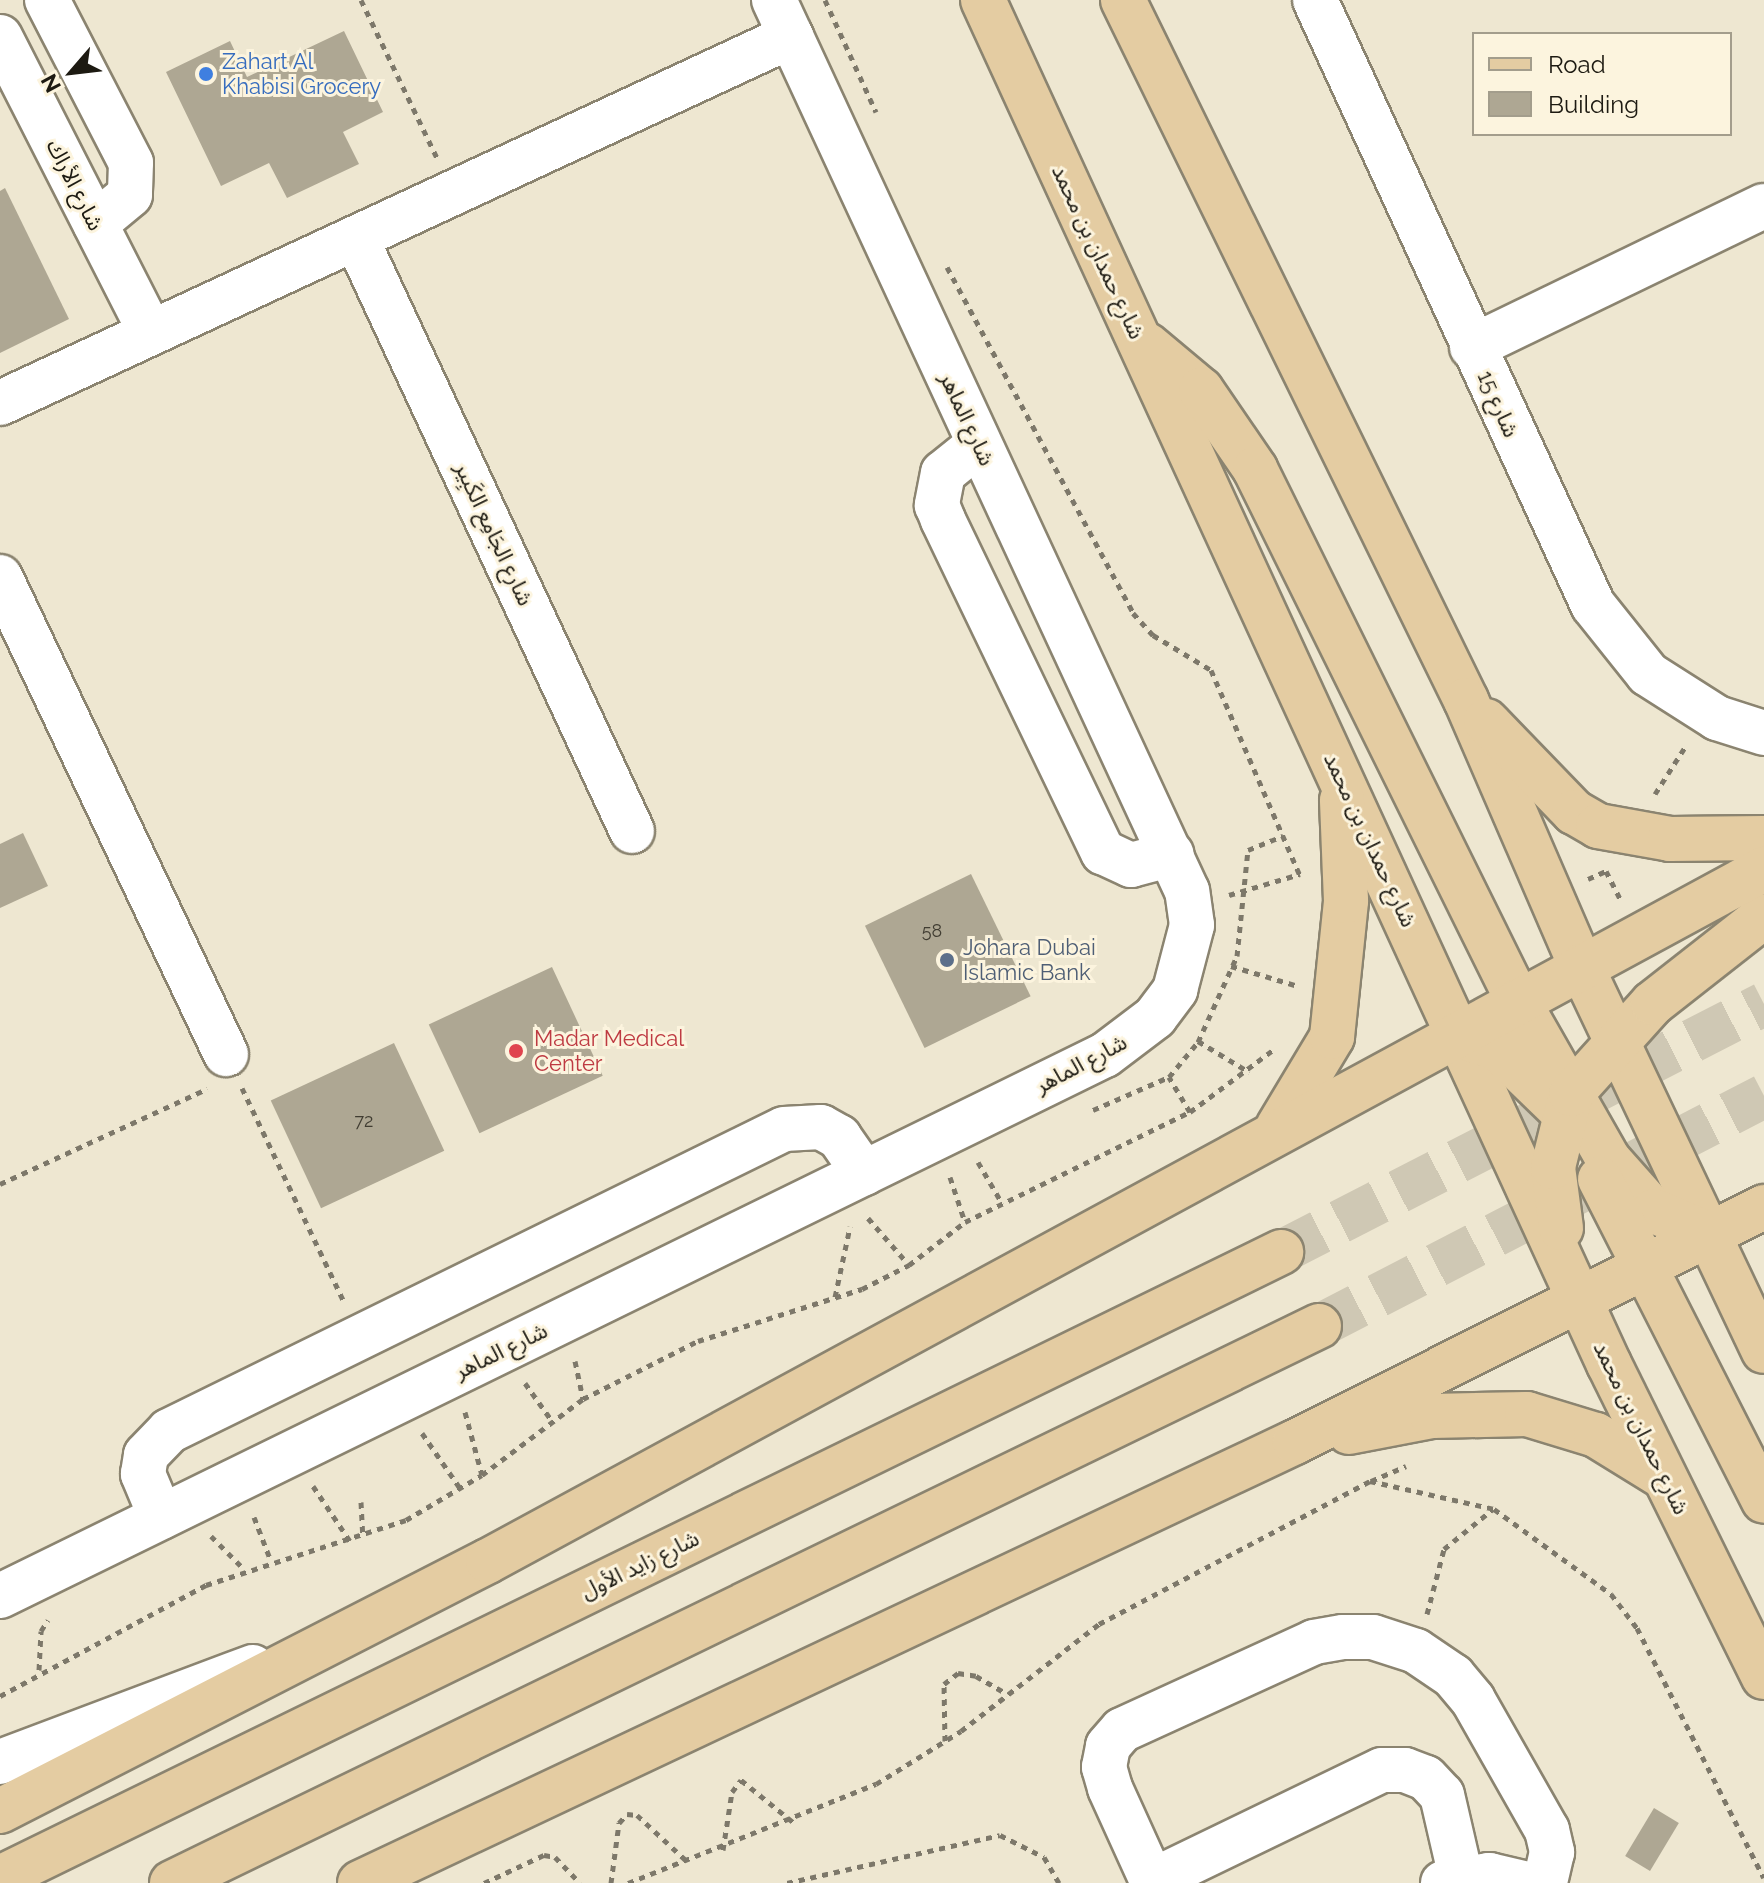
<!DOCTYPE html>
<html>
<head>
<meta charset="utf-8">
<style>
	body { margin:0 }
	#map { position:relative; width:1764px; height:1883px; overflow:hidden; background:#eee7d1; font-family:Raleway,"Noto Sans Arabic",sans-serif }
	div>[style] { position:absolute }
	.building>* { inset:0; background:#aea793; transform-origin:0 0 }
	.major-tunnel>* { height:44px; margin-top:-22px; transform-origin:0; background:repeating-linear-gradient(90deg,#cfc8b4 0 44px,transparent 0 66px) }
	.path>* { height:5px; margin-top:-2.5px; transform-origin:0; background:repeating-linear-gradient(90deg,#7d786a 0 6px,transparent 0 12px) }
	.roads { filter:drop-shadow(2px 0 #8b8470) drop-shadow(-2px 0 #8b8470) drop-shadow(0 2px #8b8470) drop-shadow(0 -2px #8b8470) }
	.minor>* { height:44px; margin:-22px; padding:0 22px; transform-origin:22px; border-radius:22px; background:#fff }
	.major>* { height:44px; margin:-22px; padding:0 22px; transform-origin:22px; border-radius:22px; background:#e4cca2 }
	.dots>* { width:22px; height:22px; translate:-50% -50%; box-sizing:border-box; border:4px solid #fcf4de; border-radius:50% }
	span { translate:-50% -50%; white-space:nowrap; text-align:center; line-height:1.15; -webkit-text-stroke:6px #fcf4de; paint-order:stroke }
	.number-label { font-size:18px; color:#413d32 }
	.number-label span { -webkit-text-stroke-width:0 }
	.shop-label { font-size:22px; color:#366cbe }
	.left { translate:0 -50%; text-align:left }
	.street-label { font-size:22px; color:#1d1a12 }
	.service-label { font-size:22px; color:#4e5e75 }
	.health-label { font-size:22px; color:#be3a42 }
	.legend { position:absolute; left:1472px; top:32px; width:260px; height:104px; box-sizing:border-box; background:#fcf4de; border:2px solid #a39d8c; margin:0; padding:10px 14px; list-style:none; font-size:24px; color:#1d1a12 }
	.legend li { display:flex; align-items:center; gap:16px; height:40px }
	.legend b { width:40px; border:2px solid #a39d8c }
	.north { position:absolute; left:32px; top:32px; width:80px; height:80px; -webkit-text-stroke:6px #fcf4de; paint-order:stroke; rotate:242deg; font-size:22px; font-weight:700; line-height:32px; text-align:center; color:#1d1a12 }
	.north::after { content:''; display:block; margin:auto; width:28px; height:36px; background:#1d1a12; clip-path:polygon(50% 0,100% 100%,50% 72%,0 100%) }
</style>
</head>
<body>
<div id="map">
	<div class="building">
		<i style="clip-path:polygon(344px 31px,383px 112px,343px 132px,359px 164px,287px 198px,269px 163px,221px 186px,166px 72px,230px 41px,247px 77px)"></i>
		<i style="clip-path:polygon(5px 188px,69px 319px,0 353px,0 191px)"></i>
		<i style="clip-path:polygon(23px 833px,48px 886px,0 908px,0 844px)"></i>
		<i style="left:971px;top:874px;width:136px;height:118px;rotate:64deg"></i>
		<i style="left:552px;top:967px;width:120px;height:136px;rotate:65deg"></i>
		<i style="left:394px;top:1043px;width:119px;height:136px;rotate:65deg"></i>
		<i style="left:1654px;top:1808px;width:29px;height:56px;rotate:31deg"></i>
	</div>
	<div class="major-tunnel">
		<i style="left:1281px;top:1252px;width:543px;rotate:-27.18deg"></i>
		<i style="left:1319px;top:1326px;width:501px;rotate:-27.33deg"></i>
	</div>
	<div class="path">
		<i style="left:361px;top:0;width:175px;rotate:64.3deg"></i>
		<i style="left:825px;top:0;width:123px;rotate:65.5deg"></i>
		<i style="left:947px;top:267px;width:393px;rotate:61.7deg"></i>
		<i style="left:1133px;top:613px;width:30px;rotate:48deg"></i>
		<i style="left:1153px;top:635px;width:68px;rotate:31.1deg"></i>
		<i style="left:1211px;top:670px;width:227px;rotate:66.6deg"></i>
		<i style="left:1655px;top:794px;width:56px;rotate:-57.4deg"></i>
		<i style="left:1588px;top:879px;width:20px;rotate:-24deg"></i>
		<i style="left:1606px;top:871px;width:34px;rotate:63deg"></i>
		<i style="left:1229px;top:895px;width:74px;rotate:-16.5deg"></i>
		<i style="left:1231px;top:966px;width:70px;rotate:16.6deg"></i>
		<i style="left:1198px;top:1041px;width:60px;rotate:31.3deg"></i>
		<i style="left:242px;top:1088px;width:235px;rotate:64.5deg"></i>
		<i style="left:1093px;top:1110px;width:83px;rotate:-23.5deg"></i>
		<i style="left:1190px;top:1112px;width:41px;rotate:-121deg"></i>
		<i style="left:1169px;top:1077px;width:45px;rotate:-50.4deg"></i>
		<i style="left:1198px;top:1042px;width:94px;rotate:-65.6deg"></i>
		<i style="left:1237px;top:956px;width:107px;rotate:-84.1deg"></i>
		<i style="left:1248px;top:850px;width:38px;rotate:-22deg"></i>
		<i style="left:978px;top:1162px;width:48px;rotate:59.7deg"></i>
		<i style="left:950px;top:1177px;width:47px;rotate:71.6deg"></i>
		<i style="left:0;top:1184px;width:228px;rotate:-24.7deg"></i>
		<i style="left:868px;top:1218px;width:62px;rotate:48.9deg"></i>
		<i style="left:835px;top:1297px;width:72px;rotate:-77.9deg"></i>
		<i style="left:575px;top:1361px;width:39px;rotate:78deg"></i>
		<i style="left:525px;top:1383px;width:47px;rotate:54.6deg"></i>
		<i style="left:465px;top:1412px;width:65px;rotate:74.9deg"></i>
		<i style="left:422px;top:1433px;width:67px;rotate:55.4deg"></i>
		<i style="left:1371px;top:1481px;width:38px;rotate:-23deg"></i>
		<i style="left:313px;top:1486px;width:66px;rotate:56.1deg"></i>
		<i style="left:361px;top:1502px;width:35px;rotate:87deg"></i>
		<i style="left:254px;top:1517px;width:47px;rotate:68.9deg"></i>
		<i style="left:211px;top:1536px;width:47px;rotate:45deg"></i>
		<i style="left:1427px;top:1614px;width:67px;rotate:-75.3deg"></i>
		<i style="left:1444px;top:1549px;width:63px;rotate:-39.2deg"></i>
		<i style="left:39px;top:1670px;width:39px;rotate:-87deg"></i>
		<i style="left:41px;top:1631px;width:13px;rotate:-58deg"></i>
		<i style="left:0;top:1696px;width:234px;rotate:-28.3deg"></i>
		<i style="left:206px;top:1585px;width:210px;rotate:-18deg"></i>
		<i style="left:406px;top:1520px;width:88px;rotate:-30.6deg"></i>
		<i style="left:482px;top:1475px;width:126px;rotate:-37deg"></i>
		<i style="left:583px;top:1399px;width:129px;rotate:-26.8deg"></i>
		<i style="left:698px;top:1341px;width:172px;rotate:-17.6deg"></i>
		<i style="left:862px;top:1289px;width:53px;rotate:-27.1deg"></i>
		<i style="left:909px;top:1265px;width:71px;rotate:-37.5deg"></i>
		<i style="left:965px;top:1222px;width:250px;rotate:-26.1deg"></i>
		<i style="left:1190px;top:1112px;width:104px;rotate:-36.8deg"></i>
		<i style="left:945px;top:1741px;width:57px;rotate:-91deg"></i>
		<i style="left:944px;top:1684px;width:18px;rotate:-38deg"></i>
		<i style="left:958px;top:1673px;width:18px;rotate:9deg"></i>
		<i style="left:976px;top:1676px;width:36px;rotate:30deg"></i>
		<i style="left:723px;top:1850px;width:59px;rotate:-81.2deg"></i>
		<i style="left:732px;top:1792px;width:15px;rotate:-53deg"></i>
		<i style="left:741px;top:1780px;width:67px;rotate:38.9deg"></i>
		<i style="left:484px;top:1883px;width:66px;rotate:-25deg"></i>
		<i style="left:544px;top:1855px;width:11px;rotate:10deg"></i>
		<i style="left:555px;top:1857px;width:36px;rotate:46deg"></i>
		<i style="left:611px;top:1883px;width:61px;rotate:-82.4deg"></i>
		<i style="left:619px;top:1823px;width:12px;rotate:-48deg"></i>
		<i style="left:627px;top:1814px;width:10px;rotate:6deg"></i>
		<i style="left:637px;top:1815px;width:69px;rotate:42.7deg"></i>
		<i style="left:628px;top:1883px;width:267px;rotate:-21.8deg"></i>
		<i style="left:876px;top:1784px;width:100px;rotate:-31.9deg"></i>
		<i style="left:961px;top:1731px;width:175px;rotate:-37.8deg"></i>
		<i style="left:1099px;top:1624px;width:306px;rotate:-27.8deg"></i>
		<i style="left:1370px;top:1481px;width:127px;rotate:12.7deg"></i>
		<i style="left:1494px;top:1509px;width:145px;rotate:36deg"></i>
		<i style="left:1611px;top:1594px;width:43px;rotate:52.6deg"></i>
		<i style="left:1637px;top:1628px;width:280px;rotate:63.1deg"></i>
		<i style="left:787px;top:1883px;width:218px;rotate:-12.7deg"></i>
		<i style="left:1000px;top:1835px;width:49px;rotate:26.6deg"></i>
		<i style="left:1044px;top:1857px;width:30px;rotate:60deg"></i>
	</div>
	<div class="roads">
		<div class="minor">
			<i style="left:47px;top:0;width:183px;rotate:62.7deg"></i>
			<i style="left:131px;top:163px;width:32px;rotate:92deg"></i>
			<i style="left:130px;top:195px;width:45px;rotate:140.4deg"></i>
			<i style="left:1315px;top:0;width:666px;rotate:65.32deg"></i>
			<i style="left:1593px;top:605px;width:88px;rotate:51.4deg"></i>
			<i style="left:1648px;top:674px;width:82px;rotate:32.5deg"></i>
			<i style="left:1717px;top:718px;width:49px;rotate:17.7deg"></i>
			<i style="left:0;top:37px;width:332px;rotate:63deg"></i>
			<i style="left:356px;top:238px;width:654px;rotate:65.04deg"></i>
			<i style="left:1472px;top:347px;width:324px;rotate:-25.8deg"></i>
			<i style="left:0;top:403px;width:872px;rotate:-24.89deg"></i>
			<i style="left:979px;top:444px;width:46px;rotate:141.1deg"></i>
			<i style="left:943px;top:473px;width:33px;rotate:101deg"></i>
			<i style="left:937px;top:505px;width:16px;rotate:68deg"></i>
			<i style="left:943px;top:520px;width:369px;rotate:64.3deg"></i>
			<i style="left:1103px;top:852px;width:31px;rotate:25deg"></i>
			<i style="left:1131px;top:865px;width:42px;rotate:-15deg"></i>
			<i style="left:0;top:577px;width:528px;rotate:64.65deg"></i>
			<i style="left:161px;top:1517px;width:47px;rotate:-112.7deg"></i>
			<i style="left:143px;top:1474px;width:19px;rotate:-81deg"></i>
			<i style="left:146px;top:1455px;width:33px;rotate:-46deg"></i>
			<i style="left:169px;top:1431px;width:685px;rotate:-26.15deg"></i>
			<i style="left:784px;top:1129px;width:37px;rotate:-3deg"></i>
			<i style="left:821px;top:1127px;width:21px;rotate:29deg"></i>
			<i style="left:839px;top:1137px;width:44px;rotate:55.2deg"></i>
			<i style="left:0;top:1596px;width:1230px;rotate:-26.09deg"></i>
			<i style="left:1105px;top:1055px;width:63px;rotate:-37.2deg"></i>
			<i style="left:1155px;top:1017px;width:34px;rotate:-53deg"></i>
			<i style="left:1175px;top:990px;width:67px;rotate:-75.3deg"></i>
			<i style="left:1192px;top:925px;width:34px;rotate:-98deg"></i>
			<i style="left:1187px;top:891px;width:982px;rotate:-114.87deg"></i>
			<i style="left:0;top:1762px;width:270px;rotate:-20.6deg"></i>
			<i style="left:1152px;top:1881px;width:255px;rotate:-25.8deg"></i>
			<i style="left:1382px;top:1770px;width:23px"></i>
			<i style="left:1405px;top:1770px;width:22px;rotate:21deg"></i>
			<i style="left:1426px;top:1778px;width:23px;rotate:47deg"></i>
			<i style="left:1442px;top:1795px;width:84px;rotate:77deg"></i>
			<i style="left:1153px;top:1883px;width:104px;rotate:-114.4deg"></i>
			<i style="left:1110px;top:1788px;width:22px;rotate:-106deg"></i>
			<i style="left:1104px;top:1767px;width:21px;rotate:-79deg"></i>
			<i style="left:1108px;top:1746px;width:21px;rotate:-49deg"></i>
			<i style="left:1122px;top:1730px;width:211px;rotate:-24.6deg"></i>
			<i style="left:1314px;top:1642px;width:29px;rotate:-10deg"></i>
			<i style="left:1343px;top:1637px;width:30px"></i>
			<i style="left:1373px;top:1637px;width:45px;rotate:18deg"></i>
			<i style="left:1416px;top:1651px;width:45px;rotate:34deg"></i>
			<i style="left:1453px;top:1676px;width:31px;rotate:50deg"></i>
			<i style="left:1473px;top:1700px;width:150px;rotate:60.4deg"></i>
			<i style="left:1547px;top:1830px;width:23px;rotate:77deg"></i>
			<i style="left:1552px;top:1852px;width:32px;rotate:103deg"></i>
			<i style="left:1443px;top:1883px;width:47px;rotate:-9.9deg"></i>
			<i style="left:1489px;top:1875px;width:37px;rotate:13deg"></i>
		</div>
		<div class="major">
			<i style="left:983px;top:0;width:1501px;rotate:65.35deg"></i>
			<i style="left:1609px;top:1364px;width:349px;rotate:63.7deg"></i>
			<i style="left:1123px;top:0;width:780px;rotate:63.9deg"></i>
			<i style="left:1466px;top:700px;width:290px;rotate:66.6deg"></i>
			<i style="left:1581px;top:966px;width:426px;rotate:64.6deg"></i>
			<i style="left:1147px;top:345px;width:70px;rotate:39.8deg"></i>
			<i style="left:1201px;top:390px;width:96px;rotate:55.6deg"></i>
			<i style="left:1255px;top:469px;width:593px;rotate:63.69deg"></i>
			<i style="left:1518px;top:1001px;width:182px;rotate:60.3deg"></i>
			<i style="left:1608px;top:1159px;width:69px;rotate:48.5deg"></i>
			<i style="left:1654px;top:1211px;width:59px;rotate:23.1deg"></i>
			<i style="left:1486px;top:721px;width:127px;rotate:46deg"></i>
			<i style="left:1574px;top:812px;width:28px;rotate:30deg"></i>
			<i style="left:1598px;top:826px;width:73px;rotate:10.2deg"></i>
			<i style="left:1670px;top:839px;width:94px;rotate:-0.6deg"></i>
			<i style="left:1457px;top:1035px;width:42px;rotate:18deg"></i>
			<i style="left:1497px;top:1048px;width:88px;rotate:44.1deg"></i>
			<i style="left:1278px;top:1127px;width:105px;rotate:-59deg"></i>
			<i style="left:1332px;top:1037px;width:137px;rotate:-84.1deg"></i>
			<i style="left:1346px;top:901px;width:101px;rotate:-92.3deg"></i>
			<i style="left:1600px;top:1179px;width:361px;rotate:63deg"></i>
			<i style="left:1561px;top:1228px;width:62px;rotate:-97.5deg"></i>
			<i style="left:1553px;top:1167px;width:75px;rotate:-76.1deg"></i>
			<i style="left:1571px;top:1094px;width:122px;rotate:-48deg"></i>
			<i style="left:1653px;top:1003px;width:141px;rotate:-38.1deg"></i>
			<i style="left:1349px;top:1432px;width:85px;rotate:-10.9deg"></i>
			<i style="left:1432px;top:1416px;width:95px;rotate:-1.2deg"></i>
			<i style="left:1527px;top:1414px;width:72px;rotate:16.9deg"></i>
			<i style="left:1596px;top:1435px;width:80px;rotate:31.7deg"></i>
			<i style="left:0;top:1811px;width:548px;rotate:-27.13deg"></i>
			<i style="left:488px;top:1561px;width:1452px;rotate:-28.47deg"></i>
			<i style="left:0;top:1878px;width:1426px;rotate:-26.04deg"></i>
			<i style="left:172px;top:1883px;width:1275px;rotate:-25.9deg"></i>
			<i style="left:360px;top:1883px;width:1034px;rotate:-25.25deg"></i>
			<i style="left:1295px;top:1442px;width:525px;rotate:-26.61deg"></i>
		</div>
	</div>
	<div class="dots">
		<i style="left:206px;top:74px;background:#3f7fe0"></i>
		<i style="left:947px;top:960px;background:#5c6f8a"></i>
		<i style="left:516px;top:1051px;background:#e0444e"></i>
	</div>
	<div class="number-label">
		<span style="left:932px;top:931px">58</span>
		<span style="left:364px;top:1121px">72</span>
	</div>
	<div class="shop-label">
		<span class="left" style="left:222px;top:74px">Zahart Al<br>Khabisi Grocery</span>
	</div>
	<div class="street-label">
		<span style="left:75px;top:185px;rotate:63deg">شارع الأراك</span>
		<span style="left:1098px;top:252px;rotate:65deg">شارع حمدان بن محمد</span>
		<span style="left:1498px;top:404px;rotate:66deg">شارع 15</span>
		<span style="left:967px;top:419px;rotate:65deg">شارع الماهر</span>
		<span style="left:494px;top:534px;rotate:65deg">شارع الجَامِع الكَبِير</span>
		<span style="left:1370px;top:840px;rotate:65deg">شارع حمدان بن محمد</span>
		<span style="left:1081px;top:1064px;rotate:-28deg">شارع الماهر</span>
		<span style="left:501px;top:1351px;rotate:-26deg">شارع الماهر</span>
		<span style="left:1641px;top:1428px;rotate:64deg">شارع حمدان بن محمد</span>
		<span style="left:640px;top:1565px;rotate:-26deg">شارع زايد الأول</span>
	</div>
	<div class="service-label">
		<span class="left" style="left:963px;top:960px">Johara Dubai<br>Islamic Bank</span>
	</div>
	<div class="health-label">
		<span class="left" style="left:534px;top:1051px">Madar Medical<br>Center</span>
	</div>
	<ul class="legend">
	<li><b style="height:10px;background:#e4cca2"></b>Road</li>
	<li><b style="height:22px;background:#aea793"></b>Building</li>
	</ul>
	<div class="north">N</div>
</div>
</body>
</html>
